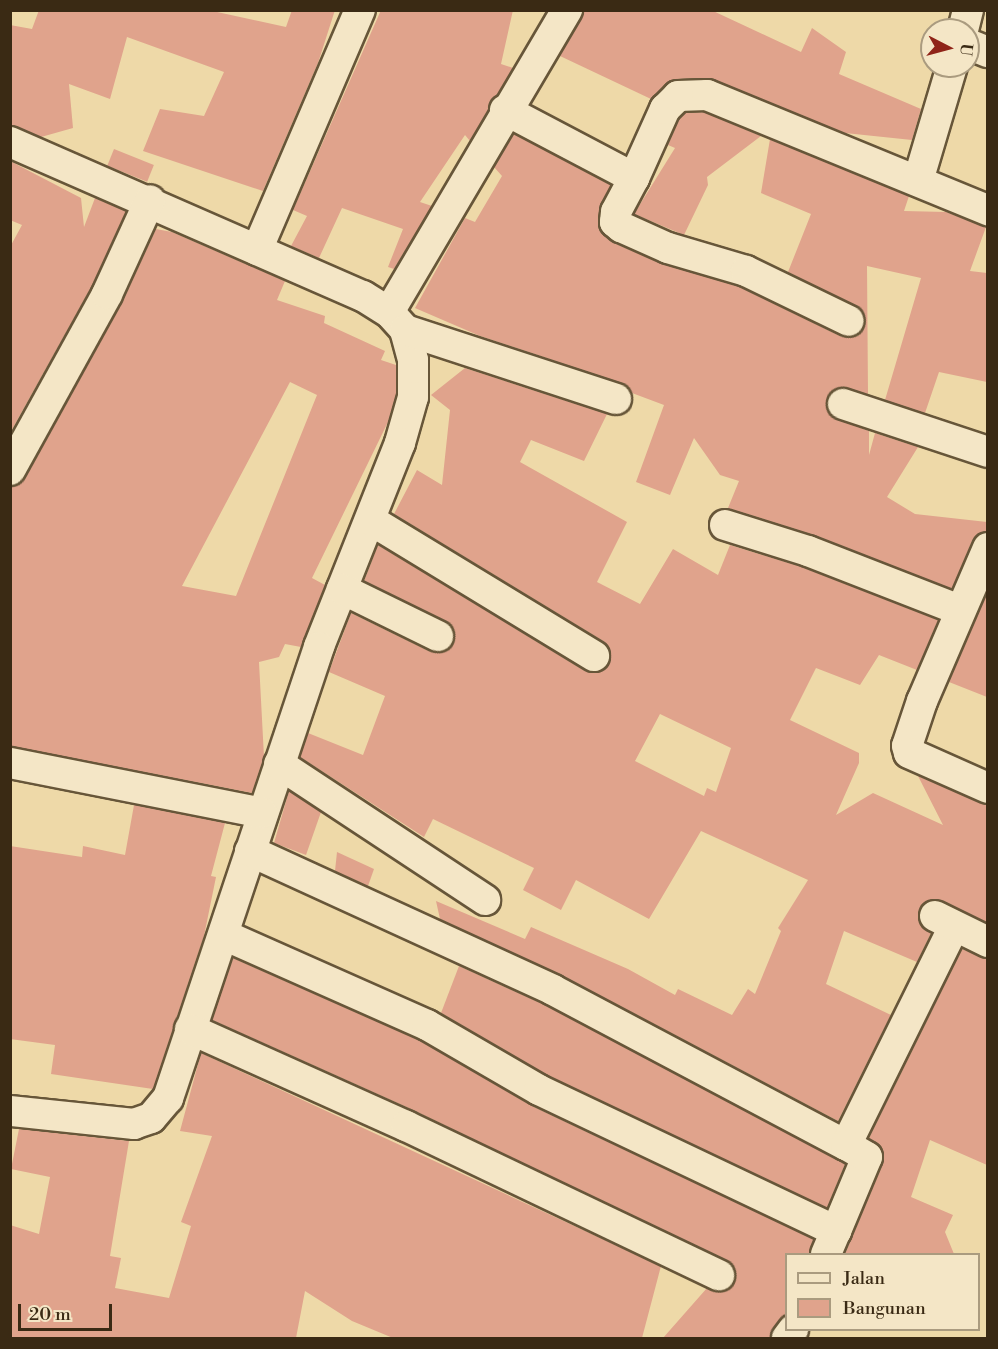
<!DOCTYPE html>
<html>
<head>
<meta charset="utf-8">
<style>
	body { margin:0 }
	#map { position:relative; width:998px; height:1349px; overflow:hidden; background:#eed9a8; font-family:"Libre Bodoni",serif }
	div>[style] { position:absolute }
	.building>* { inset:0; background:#e0a38c; transform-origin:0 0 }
	.roads { filter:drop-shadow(2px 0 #675639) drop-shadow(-2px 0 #675639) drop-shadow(0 2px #675639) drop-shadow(0 -2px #675639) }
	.minor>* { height:30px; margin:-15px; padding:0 15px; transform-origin:15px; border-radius:15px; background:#f4e6c6 }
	span { translate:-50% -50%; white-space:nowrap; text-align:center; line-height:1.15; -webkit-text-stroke:4.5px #f4e6c6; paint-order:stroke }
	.frame { position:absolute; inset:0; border:12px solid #3a2a14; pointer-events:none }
	.legend { position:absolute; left:785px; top:1253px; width:195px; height:78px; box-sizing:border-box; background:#f4e6c6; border:2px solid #aa9b7f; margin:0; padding:8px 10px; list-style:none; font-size:18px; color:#3a2a14 }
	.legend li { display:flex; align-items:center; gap:12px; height:30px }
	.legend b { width:30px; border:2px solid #aa9b7f }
	.north { position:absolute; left:920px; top:18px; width:60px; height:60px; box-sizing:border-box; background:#f4e6c6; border:2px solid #aa9b7f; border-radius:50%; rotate:96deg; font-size:16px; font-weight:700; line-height:24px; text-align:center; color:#3a2a14 }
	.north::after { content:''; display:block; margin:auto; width:21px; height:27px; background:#8f2418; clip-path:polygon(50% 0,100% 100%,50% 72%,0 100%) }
	.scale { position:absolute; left:18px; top:1304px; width:94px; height:27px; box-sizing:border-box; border:3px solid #3a2a14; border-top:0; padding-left:8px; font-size:18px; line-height:21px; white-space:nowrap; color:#3a2a14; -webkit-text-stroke:4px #f4e6c6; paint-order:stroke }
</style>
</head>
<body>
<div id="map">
	<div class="building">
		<i style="clip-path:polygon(39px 10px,208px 10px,286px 27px,292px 10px,335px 10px,318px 63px,263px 191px,143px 151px,160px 109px,204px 116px,224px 72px,127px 37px,110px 99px,69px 84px,73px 128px,41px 137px,10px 125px,10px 25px,32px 29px)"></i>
		<i style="clip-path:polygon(381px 10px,513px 10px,501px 64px,513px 68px,470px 141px,465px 135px,420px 202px,432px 206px,394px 269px,388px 267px,403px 229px,342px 208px,319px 258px,291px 246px,307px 216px,293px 210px)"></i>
		<i style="clip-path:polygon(584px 10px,711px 10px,801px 52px,812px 28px,846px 52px,839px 74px,921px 109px,912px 140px,845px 133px,707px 78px,677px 79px,651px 99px,560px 56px)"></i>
		<i style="clip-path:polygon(704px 112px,761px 136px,707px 177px,708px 185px,684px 235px,634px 214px,675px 148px,668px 145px,679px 119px,685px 113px)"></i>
		<i style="clip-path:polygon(514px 134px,611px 185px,601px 204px,598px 221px,599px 229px,614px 243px,663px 264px,740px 287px,842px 337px,858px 336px,864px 329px,864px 312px,788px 272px,811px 214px,761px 193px,770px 139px,909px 196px,904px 211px,946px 212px,986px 227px,970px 271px,987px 273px,987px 382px,939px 372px,925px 413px,885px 400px,921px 278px,867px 266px,868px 394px,840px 387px,827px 399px,831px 416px,869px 431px,869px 455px,875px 433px,918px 447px,887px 497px,915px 514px,987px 522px,987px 531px,972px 541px,952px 589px,814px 535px,728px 508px,739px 481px,720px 475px,694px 438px,670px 495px,636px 482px,664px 405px,632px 393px,621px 383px,480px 336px,415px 308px,465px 218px,475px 222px,502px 176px,494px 167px)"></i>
		<i style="left:114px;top:149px;width:43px;height:18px;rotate:22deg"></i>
		<i style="clip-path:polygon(10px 161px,81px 198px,84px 227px,95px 198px,126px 211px,92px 286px,10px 433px,10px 247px,22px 225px,10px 220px)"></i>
		<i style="clip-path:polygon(evenodd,156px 229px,172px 232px,285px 281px,277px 300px,325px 316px,324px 323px,385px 351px,381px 360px,396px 365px,396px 395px,388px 422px,312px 578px,325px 585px,301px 647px,285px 644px,279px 657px,259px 662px,264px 757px,252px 793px,10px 746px,10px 487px,25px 478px,122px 302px,156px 229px,290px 382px,317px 395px,236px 596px,182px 586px,290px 382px)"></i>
		<i style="clip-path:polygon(evenodd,465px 368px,607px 414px,584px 461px,531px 440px,520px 462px,627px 522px,597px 582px,640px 604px,673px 549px,718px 575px,730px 545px,802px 567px,938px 620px,917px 670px,879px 655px,860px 685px,816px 668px,790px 720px,859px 753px,859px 763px,836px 815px,873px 793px,943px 825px,918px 776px,987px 805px,987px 923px,943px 901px,926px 901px,918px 918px,931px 933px,917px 962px,844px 931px,826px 984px,891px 1015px,838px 1121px,561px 975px,440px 919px,436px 901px,525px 939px,531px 927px,628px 969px,675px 995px,678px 989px,732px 1015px,748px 989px,755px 994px,781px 931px,778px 928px,808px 880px,701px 831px,649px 919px,576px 880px,561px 910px,523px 890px,534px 868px,433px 819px,424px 837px,300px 757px,308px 733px,363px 755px,385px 696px,329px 672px,351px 613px,431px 652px,447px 651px,454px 643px,455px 634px,446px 621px,364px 581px,378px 545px,585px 671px,602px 671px,609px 664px,609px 648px,603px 641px,394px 514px,417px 470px,442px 485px,450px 410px,431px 395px,465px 368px,660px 714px,731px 748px,716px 792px,707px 788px,704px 796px,635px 761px,660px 714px)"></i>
		<i style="clip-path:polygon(987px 593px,987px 697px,949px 682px)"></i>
		<i style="clip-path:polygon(289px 791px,321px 812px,306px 855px,274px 843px)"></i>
		<i style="clip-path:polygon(134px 805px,225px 823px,211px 876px,216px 877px,204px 936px,153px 1089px,51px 1074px,55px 1045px,10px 1039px,10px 846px,82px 857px,83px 846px,125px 855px)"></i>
		<i style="clip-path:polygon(337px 852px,374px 869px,368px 886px,335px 871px)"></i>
		<i style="clip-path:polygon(962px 949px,987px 959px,987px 1165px,930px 1140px,911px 1197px,953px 1215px,945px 1232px,954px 1254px,845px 1254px,883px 1163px,882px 1148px,869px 1138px)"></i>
		<i style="clip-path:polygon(233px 958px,419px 1040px,532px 1106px,814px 1239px,809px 1254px,786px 1254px,786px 1314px,773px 1328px,770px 1338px,663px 1338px,707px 1288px,720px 1292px,729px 1289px,736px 1274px,733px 1265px,413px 1110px,212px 1020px)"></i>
		<i style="clip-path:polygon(459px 966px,545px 1005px,845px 1164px,827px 1208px,547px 1075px,441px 1013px)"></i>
		<i style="clip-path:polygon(201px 1053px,661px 1266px,642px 1338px,393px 1338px,352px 1321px,305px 1291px,296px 1338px,10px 1338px,10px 1225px,39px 1234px,50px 1177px,11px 1169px,19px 1129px,129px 1141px,110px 1256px,121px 1258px,115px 1288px,169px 1298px,191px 1226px,181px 1222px,212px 1136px,180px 1131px)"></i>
	</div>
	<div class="roads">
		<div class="minor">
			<i style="left:963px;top:30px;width:21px;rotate:-76deg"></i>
			<i style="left:968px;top:44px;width:22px;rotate:22deg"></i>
			<i style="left:505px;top:110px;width:146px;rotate:27.8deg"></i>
			<i style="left:634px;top:178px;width:76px;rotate:-65.8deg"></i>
			<i style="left:665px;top:109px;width:18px;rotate:-45deg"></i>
			<i style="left:678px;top:96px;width:29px;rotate:-2deg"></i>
			<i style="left:707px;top:95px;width:304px;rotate:22.3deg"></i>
			<i style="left:10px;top:142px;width:385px;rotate:23.6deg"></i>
			<i style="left:363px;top:296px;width:31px;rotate:32deg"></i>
			<i style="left:389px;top:312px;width:24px;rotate:48deg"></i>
			<i style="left:405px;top:330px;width:31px;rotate:75deg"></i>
			<i style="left:413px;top:360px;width:37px;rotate:90deg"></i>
			<i style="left:413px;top:397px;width:48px;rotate:105.8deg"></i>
			<i style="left:400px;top:443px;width:219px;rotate:111.7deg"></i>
			<i style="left:319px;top:647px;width:476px;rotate:108.5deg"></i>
			<i style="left:168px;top:1098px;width:26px;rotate:130deg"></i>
			<i style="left:151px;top:1118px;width:18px;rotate:161deg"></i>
			<i style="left:134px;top:1124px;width:125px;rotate:-174deg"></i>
			<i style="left:634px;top:178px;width:38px;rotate:118deg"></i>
			<i style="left:616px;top:212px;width:10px;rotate:96deg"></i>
			<i style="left:615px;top:222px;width:8px;rotate:40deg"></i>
			<i style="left:621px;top:227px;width:51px;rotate:24.1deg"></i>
			<i style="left:668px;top:248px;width:81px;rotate:16.4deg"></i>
			<i style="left:746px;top:271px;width:114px;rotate:25.9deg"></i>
			<i style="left:918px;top:181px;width:120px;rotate:-73.5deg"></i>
			<i style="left:257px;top:250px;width:261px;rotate:-66.8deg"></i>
			<i style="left:389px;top:312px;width:351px;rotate:-59.5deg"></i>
			<i style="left:405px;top:330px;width:222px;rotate:18.1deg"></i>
			<i style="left:843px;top:404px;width:153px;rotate:18.3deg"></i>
			<i style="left:10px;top:470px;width:201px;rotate:-61.1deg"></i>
			<i style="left:107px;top:294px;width:103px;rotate:-65.4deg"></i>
			<i style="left:372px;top:521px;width:260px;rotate:31.3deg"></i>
			<i style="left:725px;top:525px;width:87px;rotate:17.4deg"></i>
			<i style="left:808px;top:551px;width:162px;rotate:21.3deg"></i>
			<i style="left:988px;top:548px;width:167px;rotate:113.3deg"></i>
			<i style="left:922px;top:701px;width:47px;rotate:108.4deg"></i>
			<i style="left:907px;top:746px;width:7px;rotate:74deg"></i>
			<i style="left:909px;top:753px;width:86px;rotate:23.9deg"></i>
			<i style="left:342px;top:589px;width:107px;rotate:26.1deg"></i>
			<i style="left:10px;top:763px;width:257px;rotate:11.2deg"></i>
			<i style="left:279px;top:764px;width:247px;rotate:33.4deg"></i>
			<i style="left:250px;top:851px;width:333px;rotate:24.6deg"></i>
			<i style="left:553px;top:990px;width:331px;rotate:27.9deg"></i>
			<i style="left:846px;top:1145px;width:244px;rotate:-63.7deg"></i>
			<i style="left:935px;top:916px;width:59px;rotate:26.1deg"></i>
			<i style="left:224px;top:935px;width:222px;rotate:23.9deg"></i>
			<i style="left:427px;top:1025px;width:129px;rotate:30.1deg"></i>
			<i style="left:539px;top:1090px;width:329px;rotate:25.4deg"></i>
			<i style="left:836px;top:1231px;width:80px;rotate:-67.3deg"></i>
			<i style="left:867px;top:1157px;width:24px;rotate:-150deg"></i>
			<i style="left:190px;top:1029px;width:237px;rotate:24.2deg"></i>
			<i style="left:406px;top:1126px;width:347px;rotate:25.5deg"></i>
			<i style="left:826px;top:1254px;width:25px;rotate:-67deg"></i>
			<i style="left:787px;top:1338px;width:10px;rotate:-53deg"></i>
		</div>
	</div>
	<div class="frame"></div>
	<ul class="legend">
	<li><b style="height:8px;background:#f4e6c6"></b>Jalan</li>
	<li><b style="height:16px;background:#e0a38c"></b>Bangunan</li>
	</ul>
	<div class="north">U</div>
	<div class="scale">20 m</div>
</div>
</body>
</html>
